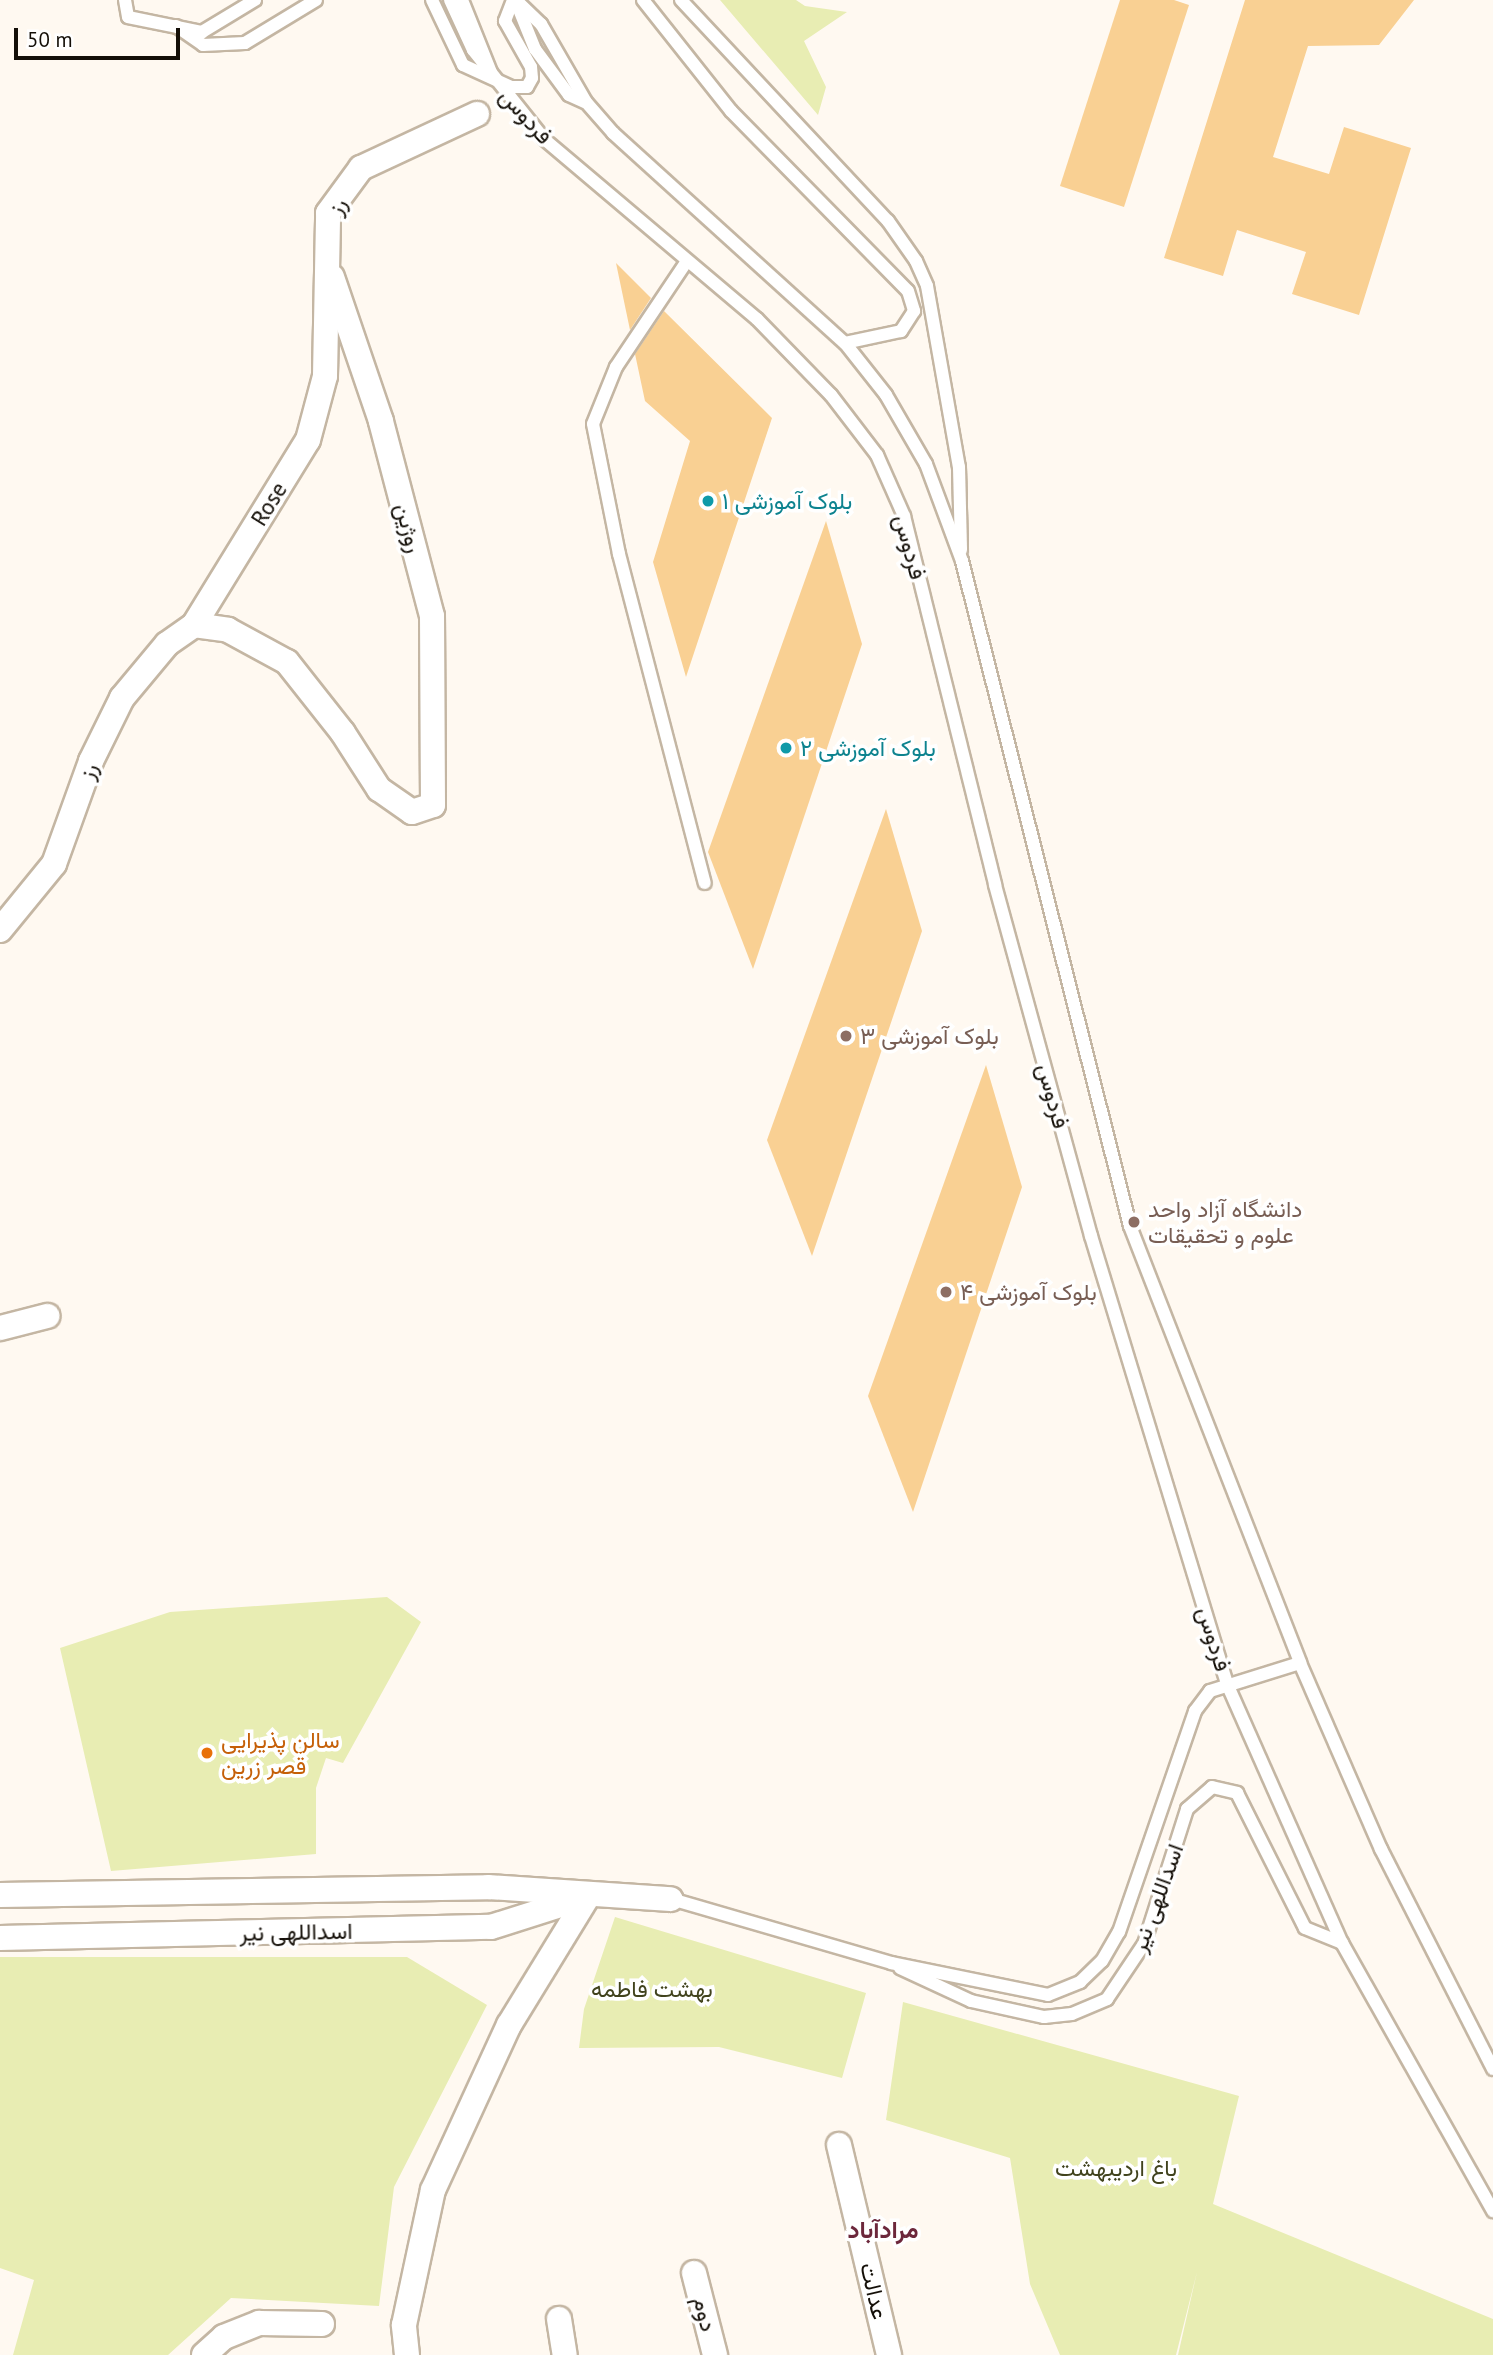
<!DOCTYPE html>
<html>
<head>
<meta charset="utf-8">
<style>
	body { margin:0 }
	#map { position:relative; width:1493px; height:2355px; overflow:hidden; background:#fff9f1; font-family:"PT Sans",Vazirmatn,sans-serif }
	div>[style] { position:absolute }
	.green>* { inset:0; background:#e8edb3 }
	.building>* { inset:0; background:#f9d093 }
	.roads { filter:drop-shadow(2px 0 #c4b6a3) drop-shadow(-2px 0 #c4b6a3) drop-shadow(0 2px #c4b6a3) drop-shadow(0 -2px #c4b6a3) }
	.service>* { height:12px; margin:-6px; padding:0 6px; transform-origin:6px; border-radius:6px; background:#fff }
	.minor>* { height:24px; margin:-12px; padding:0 12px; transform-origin:12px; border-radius:12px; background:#fff }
	.dots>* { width:19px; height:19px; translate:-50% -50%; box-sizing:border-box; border:4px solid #fff; border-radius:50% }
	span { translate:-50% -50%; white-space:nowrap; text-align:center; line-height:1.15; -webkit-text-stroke:7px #fff; paint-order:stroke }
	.street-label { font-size:23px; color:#140f08 }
	.culture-label { font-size:23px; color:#0d838f }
	.left { translate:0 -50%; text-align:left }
	.education-label { font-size:23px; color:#785e54 }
	.food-label { font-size:23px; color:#c56008 }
	.park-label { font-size:23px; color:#41431d }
	.neighbourhood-label { font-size:24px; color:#6c273b; font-weight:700 }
	.scale { position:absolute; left:14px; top:28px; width:166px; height:32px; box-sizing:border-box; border:4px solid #140f08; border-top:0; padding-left:9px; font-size:21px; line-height:24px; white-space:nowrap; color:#140f08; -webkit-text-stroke:5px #fff; paint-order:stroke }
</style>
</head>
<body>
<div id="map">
	<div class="green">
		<i style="clip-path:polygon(720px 0,796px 0,805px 6px,847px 12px,804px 41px,826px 87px,818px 115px)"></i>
		<i style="clip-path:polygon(387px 1597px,421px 1622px,343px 1763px,326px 1758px,316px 1788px,316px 1854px,111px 1871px,60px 1648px,170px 1612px)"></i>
		<i style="clip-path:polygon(615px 1917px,866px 1993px,842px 2078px,719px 2047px,579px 2048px,584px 2009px)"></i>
		<i style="clip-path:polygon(0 1957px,407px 1957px,487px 2005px,394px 2187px,379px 2306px,231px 2298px,168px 2355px,13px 2355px,34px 2280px,0 2268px)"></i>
		<i style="clip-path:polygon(903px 2002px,1239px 2096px,1213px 2204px,1493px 2319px,1493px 2355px,1178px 2355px,1197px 2272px,1176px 2355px,1060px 2355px,1030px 2284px,1010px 2158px,886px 2120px)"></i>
	</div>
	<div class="building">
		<i style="clip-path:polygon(1120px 0,1174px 0,1189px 5px,1124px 207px,1060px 186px)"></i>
		<i style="clip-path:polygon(1245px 0,1414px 0,1379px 45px,1308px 46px,1273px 157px,1329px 174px,1344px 127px,1411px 148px,1359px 315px,1292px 294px,1306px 252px,1237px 230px,1223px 276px,1164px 258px)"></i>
		<i style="clip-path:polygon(616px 263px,651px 298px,630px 330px)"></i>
		<i style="clip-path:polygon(664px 311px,772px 418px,686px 677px,653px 562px,690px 441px,645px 401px,635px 354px)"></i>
		<i style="clip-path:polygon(826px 521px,862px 644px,753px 969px,708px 852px)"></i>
		<i style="clip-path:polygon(886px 809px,922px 931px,812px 1256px,767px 1140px)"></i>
		<i style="clip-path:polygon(986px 1065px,1022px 1187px,913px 1512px,868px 1396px)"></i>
	</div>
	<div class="roads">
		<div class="service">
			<i style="left:125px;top:0;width:17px;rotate:80deg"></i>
			<i style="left:128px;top:17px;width:76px;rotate:11.5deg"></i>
			<i style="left:202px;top:32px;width:62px;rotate:-31.1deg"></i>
			<i style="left:432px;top:0;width:72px;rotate:64.5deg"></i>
			<i style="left:463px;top:65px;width:53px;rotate:24.6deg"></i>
			<i style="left:511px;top:87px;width:16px"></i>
			<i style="left:527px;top:87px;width:10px;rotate:-61deg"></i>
			<i style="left:532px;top:78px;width:11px;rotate:-95deg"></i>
			<i style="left:531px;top:67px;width:53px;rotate:-119.5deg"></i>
			<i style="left:505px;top:21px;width:22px;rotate:-69deg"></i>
			<i style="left:450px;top:0;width:55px;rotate:65.3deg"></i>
			<i style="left:473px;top:50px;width:114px;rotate:51.4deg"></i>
			<i style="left:544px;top:139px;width:279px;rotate:40.2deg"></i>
			<i style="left:757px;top:319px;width:106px;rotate:45.8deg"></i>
			<i style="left:831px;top:395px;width:76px;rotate:52.5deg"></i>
			<i style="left:877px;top:455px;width:67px;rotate:66.1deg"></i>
			<i style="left:904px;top:516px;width:380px;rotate:76.1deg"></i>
			<i style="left:995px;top:885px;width:364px;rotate:74.7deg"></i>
			<i style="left:1091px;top:1236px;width:470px;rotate:73.1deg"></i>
			<i style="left:1228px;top:1686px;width:281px;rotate:66.1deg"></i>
			<i style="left:1342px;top:1943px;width:308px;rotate:60.6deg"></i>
			<i style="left:462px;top:0;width:78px;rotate:68.1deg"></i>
			<i style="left:516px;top:0;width:35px;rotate:44deg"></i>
			<i style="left:541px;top:24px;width:90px;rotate:60deg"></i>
			<i style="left:586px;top:102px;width:41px;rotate:48.9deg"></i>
			<i style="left:613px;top:133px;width:313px;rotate:42.2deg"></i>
			<i style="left:845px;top:343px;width:66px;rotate:51.7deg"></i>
			<i style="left:886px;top:395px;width:80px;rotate:59.9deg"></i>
			<i style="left:926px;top:464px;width:103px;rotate:69.6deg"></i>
			<i style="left:962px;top:561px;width:686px;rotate:75.82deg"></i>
			<i style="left:1130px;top:1226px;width:469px;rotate:68.7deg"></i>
			<i style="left:1300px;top:1663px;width:203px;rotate:66.5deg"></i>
			<i style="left:1381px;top:1849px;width:247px;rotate:63deg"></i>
			<i style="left:643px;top:0;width:142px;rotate:51.6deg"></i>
			<i style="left:731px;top:111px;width:252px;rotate:45.5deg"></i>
			<i style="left:908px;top:291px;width:21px;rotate:73deg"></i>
			<i style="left:914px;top:311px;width:24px;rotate:123deg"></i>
			<i style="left:901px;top:331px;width:57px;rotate:167.9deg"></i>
			<i style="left:681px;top:0;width:303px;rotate:46.9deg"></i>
			<i style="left:888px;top:221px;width:49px;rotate:55deg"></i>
			<i style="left:916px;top:261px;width:27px;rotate:66deg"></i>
			<i style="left:927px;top:286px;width:184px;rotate:80deg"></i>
			<i style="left:959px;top:467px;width:83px;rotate:88.6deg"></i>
			<i style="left:516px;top:2px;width:51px;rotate:68deg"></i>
			<i style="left:535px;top:49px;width:57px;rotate:53.5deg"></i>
			<i style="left:569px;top:95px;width:17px;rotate:24deg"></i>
			<i style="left:176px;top:26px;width:33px;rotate:35deg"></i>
			<i style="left:203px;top:45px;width:42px;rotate:-2.7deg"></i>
			<i style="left:245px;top:43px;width:83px;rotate:-31.2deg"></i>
			<i style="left:687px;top:261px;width:128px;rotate:123.8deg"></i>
			<i style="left:616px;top:367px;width:61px;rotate:112deg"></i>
			<i style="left:593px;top:424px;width:133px;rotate:78.7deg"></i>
			<i style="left:619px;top:554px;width:340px;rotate:75.4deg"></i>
			<i style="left:671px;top:1899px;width:229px;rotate:16.2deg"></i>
			<i style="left:891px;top:1963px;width:160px;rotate:11.5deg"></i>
			<i style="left:1048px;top:1995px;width:35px;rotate:-22deg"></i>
			<i style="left:1080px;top:1982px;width:30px;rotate:-44deg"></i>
			<i style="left:1102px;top:1961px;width:34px;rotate:-60deg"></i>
			<i style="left:1119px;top:1932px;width:234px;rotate:-71deg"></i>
			<i style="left:1195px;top:1711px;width:25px;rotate:-53deg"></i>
			<i style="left:1210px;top:1691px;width:94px;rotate:-17.3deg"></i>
			<i style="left:900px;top:1968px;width:78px;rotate:24.9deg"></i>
			<i style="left:971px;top:2001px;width:75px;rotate:12.4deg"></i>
			<i style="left:1044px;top:2017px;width:28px;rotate:-6deg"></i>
			<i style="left:1072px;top:2014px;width:38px;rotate:-23deg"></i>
			<i style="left:1107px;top:1999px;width:66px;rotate:-56.1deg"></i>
			<i style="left:1144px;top:1944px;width:142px;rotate:-72.3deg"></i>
			<i style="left:1187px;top:1809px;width:33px;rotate:-41deg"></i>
			<i style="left:1212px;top:1787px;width:26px;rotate:13deg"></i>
			<i style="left:1237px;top:1793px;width:151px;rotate:63.3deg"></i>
			<i style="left:1305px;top:1928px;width:40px;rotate:22deg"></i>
		</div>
		<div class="minor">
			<i style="left:194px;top:625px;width:34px;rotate:8deg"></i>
			<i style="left:228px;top:630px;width:67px;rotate:28.5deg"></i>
			<i style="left:287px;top:662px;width:90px;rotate:51.7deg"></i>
			<i style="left:343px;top:733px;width:67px;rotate:57.3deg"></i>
			<i style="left:379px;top:789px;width:40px;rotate:34.9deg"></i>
			<i style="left:412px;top:812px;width:22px;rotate:-18deg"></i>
			<i style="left:433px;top:805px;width:189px;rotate:-90.3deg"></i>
			<i style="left:432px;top:616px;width:202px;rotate:-104.7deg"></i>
			<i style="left:381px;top:421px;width:152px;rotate:-108.8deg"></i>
			<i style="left:0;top:930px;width:85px;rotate:-50.7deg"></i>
			<i style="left:54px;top:864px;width:109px;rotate:-70.2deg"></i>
			<i style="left:91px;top:761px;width:70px;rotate:-63.8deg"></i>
			<i style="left:122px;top:698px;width:70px;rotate:-50.2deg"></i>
			<i style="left:167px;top:644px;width:33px;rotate:-35deg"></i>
			<i style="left:194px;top:625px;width:217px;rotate:-58.4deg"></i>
			<i style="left:308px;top:440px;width:66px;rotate:-75.1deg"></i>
			<i style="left:325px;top:376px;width:163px;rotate:-88.9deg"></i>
			<i style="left:328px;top:213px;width:56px;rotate:-53.7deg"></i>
			<i style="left:361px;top:168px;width:128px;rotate:-25deg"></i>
			<i style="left:0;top:1328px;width:49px;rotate:-14.3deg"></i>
			<i style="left:0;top:1895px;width:488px;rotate:-0.9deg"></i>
			<i style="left:488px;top:1887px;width:183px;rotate:3.8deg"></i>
			<i style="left:0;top:1938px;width:491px;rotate:-1.3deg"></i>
			<i style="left:491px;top:1927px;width:89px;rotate:-17.6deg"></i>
			<i style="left:839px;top:2145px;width:216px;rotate:76.6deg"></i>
			<i style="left:694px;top:2273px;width:85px;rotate:75.6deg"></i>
			<i style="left:559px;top:2319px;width:36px;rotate:81deg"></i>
			<i style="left:204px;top:2355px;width:27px;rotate:-42deg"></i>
			<i style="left:224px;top:2337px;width:38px;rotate:-22deg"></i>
			<i style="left:259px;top:2323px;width:63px;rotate:0.9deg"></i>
			<i style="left:407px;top:2355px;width:30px;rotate:-96deg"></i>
			<i style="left:404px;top:2325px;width:138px;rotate:-77.9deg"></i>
			<i style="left:433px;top:2190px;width:182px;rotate:-65.3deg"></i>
			<i style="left:509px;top:2025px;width:151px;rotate:-58.5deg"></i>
		</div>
	</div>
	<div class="dots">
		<i style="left:708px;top:501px;background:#0f9aa8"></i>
		<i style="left:786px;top:748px;background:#0f9aa8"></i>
		<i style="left:846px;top:1036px;background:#8d6e63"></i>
		<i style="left:1134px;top:1222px;background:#8d6e63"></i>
		<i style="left:946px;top:1292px;background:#8d6e63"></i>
		<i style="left:207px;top:1753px;background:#e8710a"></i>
	</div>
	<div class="street-label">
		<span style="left:526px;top:116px;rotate:48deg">فردوس</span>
		<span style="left:337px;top:206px;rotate:-62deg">رز</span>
		<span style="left:269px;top:504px;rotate:-58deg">Rose</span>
		<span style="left:409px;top:528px;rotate:75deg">روژین</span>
		<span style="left:910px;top:547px;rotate:75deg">فردوس</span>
		<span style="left:88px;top:771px;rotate:-70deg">رز</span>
		<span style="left:1053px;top:1096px;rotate:75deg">فردوس</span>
		<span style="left:1214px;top:1639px;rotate:73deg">فردوس</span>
		<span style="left:1157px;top:1898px;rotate:-70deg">اسداللهی نیر</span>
		<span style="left:296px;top:1932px;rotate:-1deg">اسداللهی نیر</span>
		<span style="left:874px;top:2291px;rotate:77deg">عدالت</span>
		<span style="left:705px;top:2314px;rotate:76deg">دوم</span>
	</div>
	<div class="culture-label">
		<span class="left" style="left:722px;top:501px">بلوک آموزشی ۱</span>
		<span class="left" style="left:800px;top:748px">بلوک آموزشی ۲</span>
	</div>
	<div class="education-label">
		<span class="left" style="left:860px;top:1036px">بلوک آموزشی ۳</span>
		<span class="left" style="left:1148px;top:1222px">دانشگاه آزاد واحد<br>علوم و تحقیقات</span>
		<span class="left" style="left:960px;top:1292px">بلوک آموزشی ۴</span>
	</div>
	<div class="food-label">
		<span class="left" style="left:221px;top:1753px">سالن پذیرایی<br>قصر زرین</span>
	</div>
	<div class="park-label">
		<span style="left:652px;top:1989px">بهشت فاطمه</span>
		<span style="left:1116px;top:2168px">باغ اردیبهشت</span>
	</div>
	<div class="neighbourhood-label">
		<span style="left:883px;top:2230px">مرادآباد</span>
	</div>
	<div class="scale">50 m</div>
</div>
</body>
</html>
